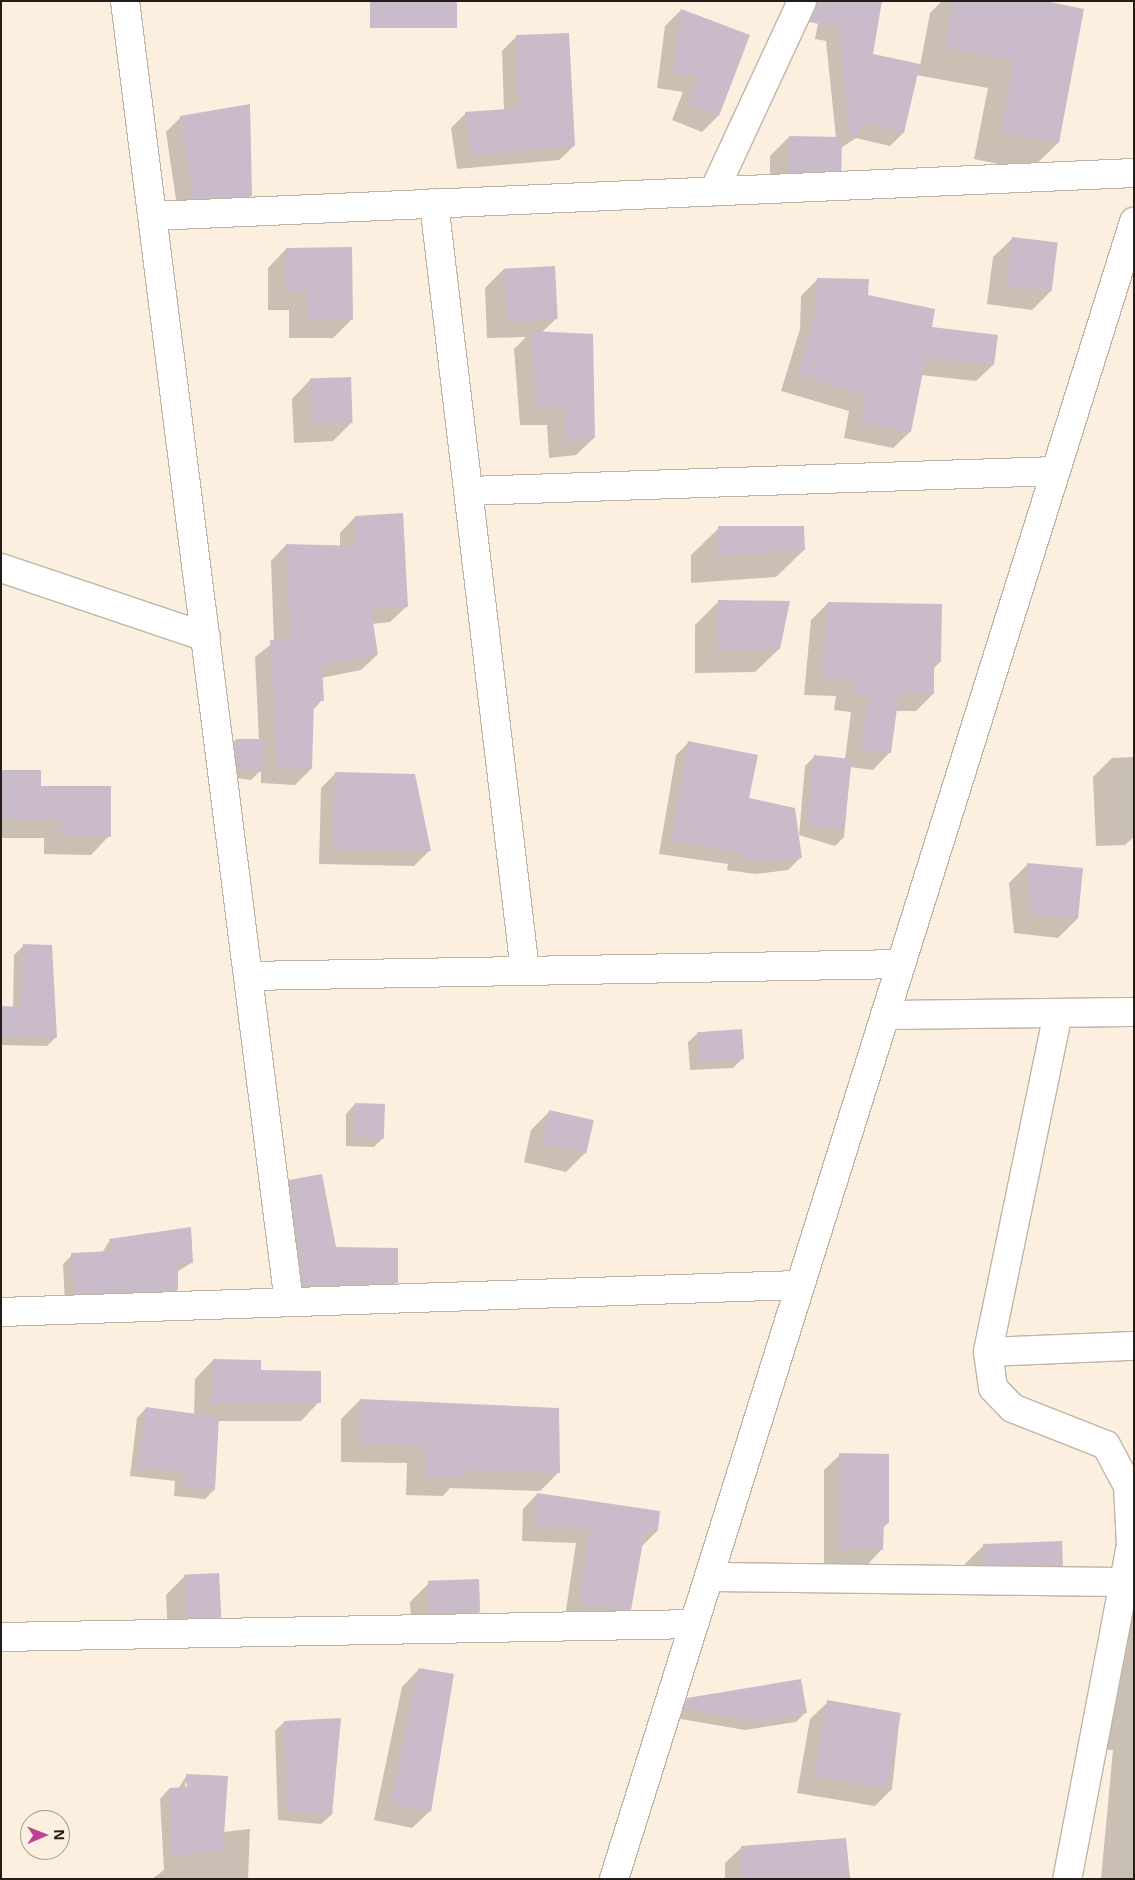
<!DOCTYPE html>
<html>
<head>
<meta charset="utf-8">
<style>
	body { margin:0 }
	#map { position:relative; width:1135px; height:1880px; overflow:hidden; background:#fcefe0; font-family:"Noto Sans",sans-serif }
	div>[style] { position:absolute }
	.shadow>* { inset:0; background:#0003 }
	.building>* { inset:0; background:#c9bbca; transform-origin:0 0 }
	.roads { filter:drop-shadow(1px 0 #c1b4a6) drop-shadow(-1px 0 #c1b4a6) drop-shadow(0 1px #c1b4a6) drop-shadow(0 -1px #c1b4a6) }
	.minor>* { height:28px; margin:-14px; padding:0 14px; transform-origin:14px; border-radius:14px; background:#fff }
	span { translate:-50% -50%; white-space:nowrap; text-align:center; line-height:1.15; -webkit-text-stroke:4.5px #fcefe0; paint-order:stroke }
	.frame { position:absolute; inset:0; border:2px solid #221d18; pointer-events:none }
	.north { position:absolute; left:20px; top:1810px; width:50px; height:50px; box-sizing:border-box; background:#fcefe0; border:1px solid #a59b90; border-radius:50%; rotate:89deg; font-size:14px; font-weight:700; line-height:20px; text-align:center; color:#221d18 }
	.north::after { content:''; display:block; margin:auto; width:18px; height:22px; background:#be4394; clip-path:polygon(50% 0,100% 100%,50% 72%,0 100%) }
</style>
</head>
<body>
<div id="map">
	<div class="shadow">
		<i style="clip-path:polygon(942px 1px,1038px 1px,1058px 143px,1030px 170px,974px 159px,988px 88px,916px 75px,903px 133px,890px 146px,856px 138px,841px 148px,841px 170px,822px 188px,770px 191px,770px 156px,789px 137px,836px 138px,826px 41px,815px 39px,822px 4px,872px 55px,920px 66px,930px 13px)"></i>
		<i style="clip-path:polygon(681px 10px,718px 116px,702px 132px,672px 120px,683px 92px,657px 88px,665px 26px)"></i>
		<i style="clip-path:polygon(517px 36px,574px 146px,559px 160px,457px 169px,451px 128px,466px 113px,504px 110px,502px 51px)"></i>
		<i style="clip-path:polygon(181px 117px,251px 196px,235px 211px,178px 213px,166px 132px)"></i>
		<i style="clip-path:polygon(1012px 239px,1051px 291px,1032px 310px,987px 304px,993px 257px)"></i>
		<i style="clip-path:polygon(286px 249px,352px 319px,333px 338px,289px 338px,289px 310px,268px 310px,268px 268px)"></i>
		<i style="clip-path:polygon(504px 269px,556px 319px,542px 332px,594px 438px,576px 455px,549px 458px,547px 425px,520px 425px,514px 349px,526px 337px,487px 338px,485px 288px)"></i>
		<i style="clip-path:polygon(818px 279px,867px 296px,993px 365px,976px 381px,921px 375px,910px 432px,893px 448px,844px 438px,849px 411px,781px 391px,800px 329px,801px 296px)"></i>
		<i style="clip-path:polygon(310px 380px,351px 423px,333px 441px,294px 443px,292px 399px)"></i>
		<i style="clip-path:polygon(355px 517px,406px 607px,390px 622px,372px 624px,377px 655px,361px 670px,321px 678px,322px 700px,313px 710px,311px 769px,295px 785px,261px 783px,261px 770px,251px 780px,229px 777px,226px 749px,236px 740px,259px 740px,255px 657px,274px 642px,271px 561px,286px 545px,340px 546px,340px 533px)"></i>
		<i style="clip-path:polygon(719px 528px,804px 550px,776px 577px,691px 583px,691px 555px)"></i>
		<i style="clip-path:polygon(719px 601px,779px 649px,755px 672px,695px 673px,695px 625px)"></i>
		<i style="clip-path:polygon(828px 603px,940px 662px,933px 669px,933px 694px,916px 711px,895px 711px,890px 752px,873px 770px,850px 767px,844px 837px,835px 846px,799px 835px,805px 766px,815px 756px,845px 759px,851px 712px,834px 710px,836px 696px,804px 695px,811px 620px)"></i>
		<i style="clip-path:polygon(688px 743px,801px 857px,788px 870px,755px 874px,727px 870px,728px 864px,659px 854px,676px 755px)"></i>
		<i style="clip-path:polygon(1134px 757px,1134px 837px,1125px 845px,1096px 846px,1093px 777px,1112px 758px)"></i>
		<i style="clip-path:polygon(1px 771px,40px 787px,109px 836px,91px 855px,44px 854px,44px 838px,1px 838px)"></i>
		<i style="clip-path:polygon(336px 773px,414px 775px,429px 851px,414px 866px,319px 864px,321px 788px)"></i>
		<i style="clip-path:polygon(1028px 864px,1077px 919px,1058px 938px,1014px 933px,1009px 883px)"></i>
		<i style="clip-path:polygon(23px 946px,56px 1037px,47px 1046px,1px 1045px,1px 1007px,13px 1008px,14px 955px)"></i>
		<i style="clip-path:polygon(698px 1033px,742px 1059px,733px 1068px,690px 1070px,688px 1042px)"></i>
		<i style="clip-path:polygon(355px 1104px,383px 1138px,374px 1147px,346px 1146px,346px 1114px)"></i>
		<i style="clip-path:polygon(550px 1111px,585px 1153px,566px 1172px,524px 1162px,531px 1130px)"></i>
		<i style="clip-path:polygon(290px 1181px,335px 1248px,397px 1282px,380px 1299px,287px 1302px,273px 1198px)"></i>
		<i style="clip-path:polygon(110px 1240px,191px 1263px,177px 1272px,177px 1290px,167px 1299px,65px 1303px,63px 1264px,72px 1255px,102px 1253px)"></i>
		<i style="clip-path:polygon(213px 1360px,260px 1372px,319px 1402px,301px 1421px,218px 1421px,214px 1490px,205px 1499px,174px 1496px,175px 1481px,130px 1476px,137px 1418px,146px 1408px,194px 1415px,195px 1379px)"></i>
		<i style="clip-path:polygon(360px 1400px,559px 1472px,540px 1491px,450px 1488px,443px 1496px,406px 1495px,407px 1463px,341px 1462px,341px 1419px)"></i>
		<i style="clip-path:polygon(840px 1455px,888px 1523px,883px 1528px,882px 1549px,867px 1565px,824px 1564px,824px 1470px)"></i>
		<i style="clip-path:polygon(537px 1494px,657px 1531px,642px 1546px,629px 1609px,615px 1624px,565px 1617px,576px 1543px,522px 1541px,523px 1509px)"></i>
		<i style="clip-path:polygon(984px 1545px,1062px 1565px,1043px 1584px,966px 1583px,965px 1564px)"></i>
		<i style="clip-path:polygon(185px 1576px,220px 1617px,201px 1636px,168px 1636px,166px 1595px)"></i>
		<i style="clip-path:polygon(429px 1583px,479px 1612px,460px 1631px,412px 1632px,410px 1602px)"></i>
		<i style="clip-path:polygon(1134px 1617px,1134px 1879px,1101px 1879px,1113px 1750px,1097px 1749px,1118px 1633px)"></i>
		<i style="clip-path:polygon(419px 1669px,430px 1811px,412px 1828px,374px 1820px,402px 1687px)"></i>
		<i style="clip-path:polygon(688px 1699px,805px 1713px,796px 1722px,745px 1730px,675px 1718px)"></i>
		<i style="clip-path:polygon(828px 1702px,900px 1714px,892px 1789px,875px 1806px,797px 1793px,810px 1719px)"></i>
		<i style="clip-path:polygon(284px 1722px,331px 1815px,321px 1824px,278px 1820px,275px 1731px)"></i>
		<i style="clip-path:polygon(evenodd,187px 1775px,223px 1832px,250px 1829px,248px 1879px,152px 1879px,164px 1870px,160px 1799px,169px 1789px,178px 1789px,187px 1775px,185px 1783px,188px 1783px,186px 1793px,185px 1783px)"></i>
		<i style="clip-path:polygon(742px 1847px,848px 1877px,725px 1879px,725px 1863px)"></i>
	</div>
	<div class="building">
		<i style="left:370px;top:1px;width:87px;height:27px"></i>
		<i style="clip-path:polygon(817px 1px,882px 1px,873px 54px,920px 64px,904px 133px,861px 123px,859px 136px,849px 136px,839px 28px,809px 22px)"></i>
		<i style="clip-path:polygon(954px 1px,1045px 1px,1084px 9px,1059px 143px,1001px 132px,1014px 61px,945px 48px)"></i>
		<i style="clip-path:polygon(681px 9px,750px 35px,719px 116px,687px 104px,698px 76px,673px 73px)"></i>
		<i style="clip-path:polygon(569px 33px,575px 146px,471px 155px,465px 112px,519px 108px,516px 35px)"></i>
		<i style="clip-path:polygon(250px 104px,252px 196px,193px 199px,180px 116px)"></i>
		<i style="left:789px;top:136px;width:53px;height:37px;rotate:1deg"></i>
		<i style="left:1012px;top:237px;width:46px;height:49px;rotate:7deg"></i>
		<i style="clip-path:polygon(352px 247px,353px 320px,308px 320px,307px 292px,286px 292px,286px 248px)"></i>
		<i style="left:555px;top:266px;width:53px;height:51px;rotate:87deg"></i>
		<i style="clip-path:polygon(817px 278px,869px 279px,868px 295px,935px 309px,932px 327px,998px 335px,994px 365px,926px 357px,911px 432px,860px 422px,865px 395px,797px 374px,816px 312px)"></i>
		<i style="clip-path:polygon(531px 331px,593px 334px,595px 438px,566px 441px,564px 408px,537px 408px)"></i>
		<i style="left:351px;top:377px;width:46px;height:41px;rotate:88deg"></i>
		<i style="clip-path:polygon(403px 513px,408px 607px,371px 609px,378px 655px,322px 665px,324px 701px,314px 701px,312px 769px,277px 768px,270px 640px,290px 640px,286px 544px,356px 546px,355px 516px)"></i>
		<i style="clip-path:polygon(718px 526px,804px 526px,805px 550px,718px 556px)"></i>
		<i style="clip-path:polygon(718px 600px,790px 601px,780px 649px,718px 650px)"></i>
		<i style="clip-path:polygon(828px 602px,942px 604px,941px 662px,934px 662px,934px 694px,899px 694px,891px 753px,861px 750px,868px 695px,851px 693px,852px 679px,821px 678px)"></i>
		<i style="clip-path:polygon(235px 739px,265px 739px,261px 772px,238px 769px)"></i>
		<i style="clip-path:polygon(688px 741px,758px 755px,749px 798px,795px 808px,802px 858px,769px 862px,739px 858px,740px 852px,671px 841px)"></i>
		<i style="left:814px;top:755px;width:38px;height:71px;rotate:6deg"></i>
		<i style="clip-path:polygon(1px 770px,41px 770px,41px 786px,111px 786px,111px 837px,62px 836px,62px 820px,1px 819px)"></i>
		<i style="clip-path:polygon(335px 772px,415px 774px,431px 851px,333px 849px)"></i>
		<i style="clip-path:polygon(1027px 863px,1083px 868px,1078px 919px,1032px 914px)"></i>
		<i style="clip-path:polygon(23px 944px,52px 945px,57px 1038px,1px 1036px,1px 1006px,22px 1007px)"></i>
		<i style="left:742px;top:1029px;width:30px;height:45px;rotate:86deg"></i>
		<i style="left:355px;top:1103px;width:30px;height:35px;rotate:2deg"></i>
		<i style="left:549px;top:1110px;width:46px;height:34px;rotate:13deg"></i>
		<i style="clip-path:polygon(322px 1174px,336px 1247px,398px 1248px,398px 1283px,303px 1286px,289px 1180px)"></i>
		<i style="clip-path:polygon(191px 1227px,193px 1263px,178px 1264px,178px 1290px,74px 1294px,71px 1253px,112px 1251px,109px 1239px)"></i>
		<i style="clip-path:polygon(213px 1359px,261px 1360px,261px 1370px,321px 1371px,321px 1403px,212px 1403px)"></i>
		<i style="clip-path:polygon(360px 1399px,559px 1408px,560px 1473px,463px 1470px,463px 1478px,425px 1477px,425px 1445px,359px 1444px)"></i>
		<i style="clip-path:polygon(146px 1407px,219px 1417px,215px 1490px,183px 1488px,183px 1472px,138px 1467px)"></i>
		<i style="clip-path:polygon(839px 1453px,889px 1454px,889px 1523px,884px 1523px,883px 1550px,839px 1549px)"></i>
		<i style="clip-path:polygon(537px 1493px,660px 1511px,658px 1531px,645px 1531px,631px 1610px,579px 1603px,590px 1529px,536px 1527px)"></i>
		<i style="clip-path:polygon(1062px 1541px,1063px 1566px,984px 1565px,983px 1544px)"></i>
		<i style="left:219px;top:1573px;width:44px;height:35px;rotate:87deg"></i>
		<i style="left:479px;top:1579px;width:33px;height:51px;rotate:88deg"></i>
		<i style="clip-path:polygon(419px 1668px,454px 1674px,431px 1812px,390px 1803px)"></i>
		<i style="clip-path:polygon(801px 1679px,807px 1713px,755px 1721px,684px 1709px,687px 1698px)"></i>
		<i style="left:827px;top:1700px;width:75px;height:77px;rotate:10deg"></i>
		<i style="clip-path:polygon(341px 1718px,332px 1815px,287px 1811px,284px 1721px)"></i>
		<i style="clip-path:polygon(186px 1774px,228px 1776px,223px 1850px,173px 1857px,169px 1788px,187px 1787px)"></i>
		<i style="clip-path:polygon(846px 1838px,850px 1878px,741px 1879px,741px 1846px)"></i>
	</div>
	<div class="roads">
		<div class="minor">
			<i style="left:125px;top:1px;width:1311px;rotate:82.82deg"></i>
			<i style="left:714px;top:191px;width:209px;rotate:-65.1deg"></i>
			<i style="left:434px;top:203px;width:773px;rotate:83.24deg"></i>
			<i style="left:153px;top:216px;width:982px;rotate:-2.51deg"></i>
			<i style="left:469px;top:491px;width:587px;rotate:-1.95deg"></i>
			<i style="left:1px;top:568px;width:216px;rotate:18.6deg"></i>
			<i style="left:248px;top:976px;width:653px;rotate:-1.05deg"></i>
			<i style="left:1058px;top:1013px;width:346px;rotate:101.7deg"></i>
			<i style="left:988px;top:1352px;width:36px;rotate:82deg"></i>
			<i style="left:993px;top:1388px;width:28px;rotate:46deg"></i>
			<i style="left:1012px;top:1408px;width:101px;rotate:21.5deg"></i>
			<i style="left:1106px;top:1445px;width:47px;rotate:61.8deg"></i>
			<i style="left:1128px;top:1486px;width:59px;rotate:87.1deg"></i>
			<i style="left:1131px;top:1545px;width:340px;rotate:100.8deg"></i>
			<i style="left:885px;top:1015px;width:249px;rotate:-0.7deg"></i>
			<i style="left:1px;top:1312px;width:799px;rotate:-1.94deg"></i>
			<i style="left:988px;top:1352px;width:146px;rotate:-2.4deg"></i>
			<i style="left:709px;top:1577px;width:415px;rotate:0.7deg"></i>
			<i style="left:1px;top:1637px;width:693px;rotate:-1.07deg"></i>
			<i style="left:614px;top:1879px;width:1737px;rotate:-72.58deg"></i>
		</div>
	</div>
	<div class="frame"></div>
	<div class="north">N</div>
</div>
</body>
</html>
